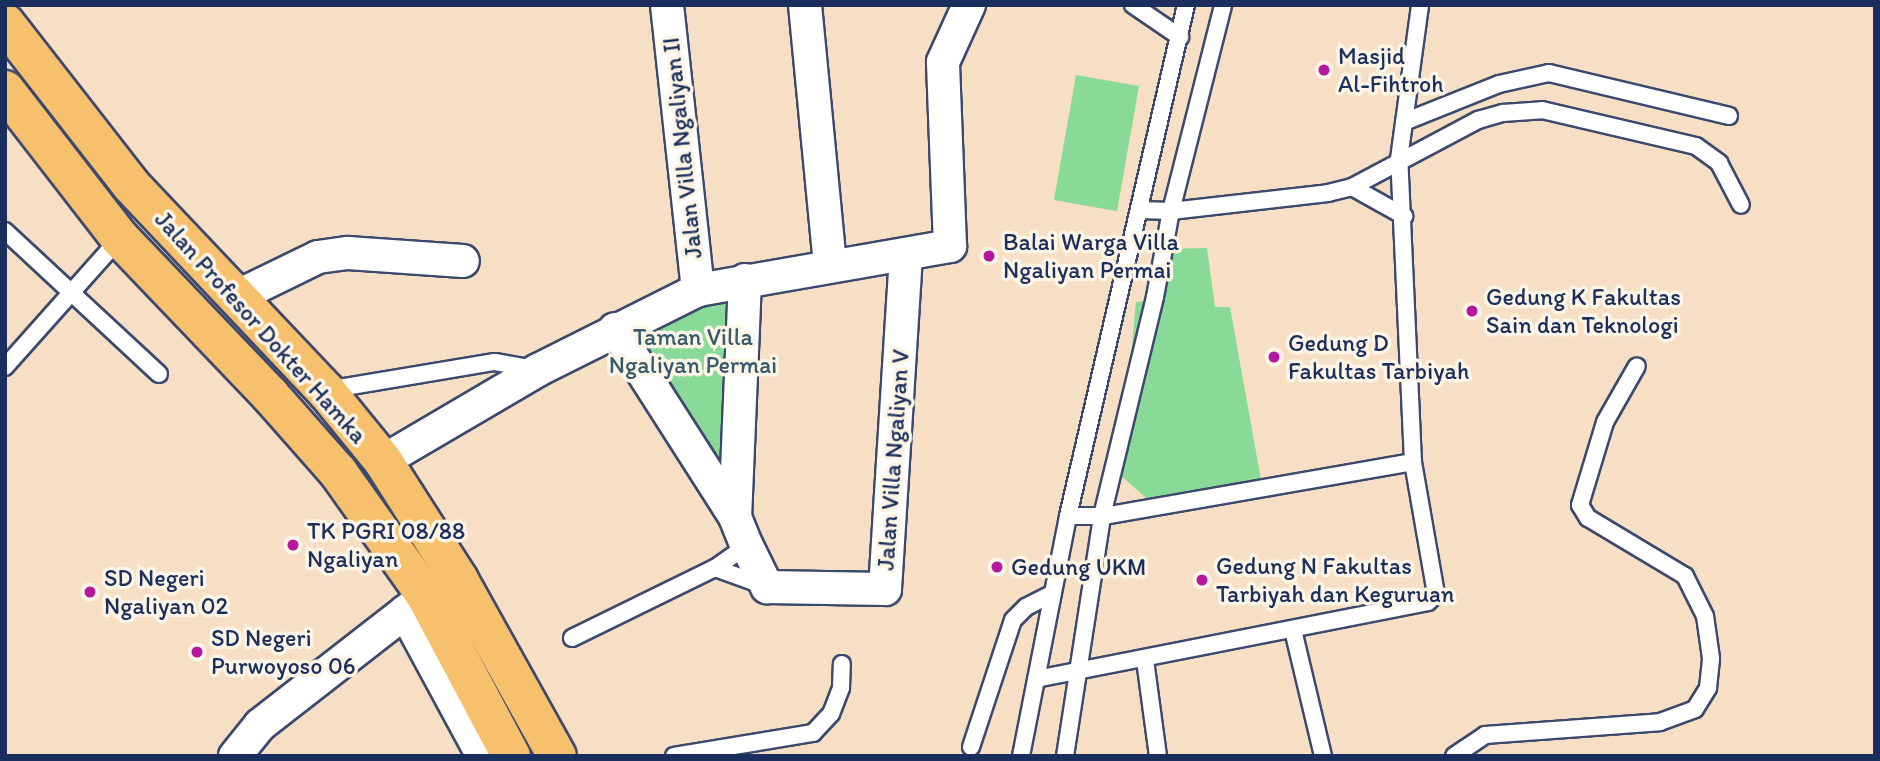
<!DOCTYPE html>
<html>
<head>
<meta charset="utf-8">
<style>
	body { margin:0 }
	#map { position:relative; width:1880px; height:761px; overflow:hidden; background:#f6dfc5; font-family:Itim,sans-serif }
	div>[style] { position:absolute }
	.green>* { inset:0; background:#89d999; transform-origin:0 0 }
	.roads { filter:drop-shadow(2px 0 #3c496d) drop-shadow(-2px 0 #3c496d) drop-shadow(0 2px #3c496d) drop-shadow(0 -2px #3c496d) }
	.service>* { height:16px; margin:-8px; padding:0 8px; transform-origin:8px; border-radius:8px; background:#fff }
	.minor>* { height:32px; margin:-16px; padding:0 16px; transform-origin:16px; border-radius:16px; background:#fff }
	.primary>* { height:38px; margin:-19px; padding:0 19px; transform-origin:19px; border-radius:19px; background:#f7c06c }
	.dots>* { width:19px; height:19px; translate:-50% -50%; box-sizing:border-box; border:4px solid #fcf5e5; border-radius:50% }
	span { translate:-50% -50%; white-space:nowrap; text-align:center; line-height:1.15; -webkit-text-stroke:7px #fcf5e5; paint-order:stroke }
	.poi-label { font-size:24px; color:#1b2f5e }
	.left { translate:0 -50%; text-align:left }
	.street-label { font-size:24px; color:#1b2f5e }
	.park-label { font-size:24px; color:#365a6d }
	.frame { position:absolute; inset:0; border:7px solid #1b2f5e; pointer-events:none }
</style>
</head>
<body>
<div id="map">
	<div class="green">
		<i style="left:1076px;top:75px;width:64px;height:127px;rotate:10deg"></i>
		<i style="clip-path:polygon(1207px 248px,1215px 307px,1230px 307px,1263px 491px,1152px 503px,1120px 475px,1136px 302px,1159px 300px,1163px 249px)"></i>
		<i style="clip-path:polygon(744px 291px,724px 463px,624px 335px,701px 299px)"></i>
	</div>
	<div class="roads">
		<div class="service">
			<i style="left:1133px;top:5px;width:57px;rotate:34.2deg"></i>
			<i style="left:1404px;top:122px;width:102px;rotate:-21.8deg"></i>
			<i style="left:1499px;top:84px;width:51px;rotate:-12.4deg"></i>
			<i style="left:1549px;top:73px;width:185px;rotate:13.4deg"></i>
			<i style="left:1352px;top:187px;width:60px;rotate:29.1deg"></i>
			<i style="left:1140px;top:210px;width:31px;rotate:2deg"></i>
			<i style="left:1171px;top:211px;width:158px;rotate:-6.5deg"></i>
			<i style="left:1328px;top:193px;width:25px;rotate:-14deg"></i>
			<i style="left:1352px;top:187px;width:143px;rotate:-28deg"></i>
			<i style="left:1478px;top:120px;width:26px;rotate:-16deg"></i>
			<i style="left:1503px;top:113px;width:39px;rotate:-4deg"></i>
			<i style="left:1542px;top:110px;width:158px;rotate:13.2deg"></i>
			<i style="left:1696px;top:146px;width:29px;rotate:36deg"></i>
			<i style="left:1719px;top:163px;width:47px;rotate:62.4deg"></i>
			<i style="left:5px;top:231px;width:210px;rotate:42.9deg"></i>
			<i style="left:5px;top:367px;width:173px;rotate:-48.3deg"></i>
			<i style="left:327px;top:390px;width:170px;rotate:-9.5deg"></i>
			<i style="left:495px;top:362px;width:41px;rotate:9.9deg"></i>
			<i style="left:1413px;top:462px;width:303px;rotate:-92.6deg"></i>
			<i style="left:1399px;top:159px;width:155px;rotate:-82.2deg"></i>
			<i style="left:715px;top:568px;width:39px;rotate:-35deg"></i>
			<i style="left:1293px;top:630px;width:130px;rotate:76.6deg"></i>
			<i style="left:572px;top:638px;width:159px;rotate:-26.1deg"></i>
			<i style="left:715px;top:568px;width:53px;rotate:19.8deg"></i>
			<i style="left:1145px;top:660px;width:97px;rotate:82.3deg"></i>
			<i style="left:1036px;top:679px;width:399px;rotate:-11.1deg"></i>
			<i style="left:1428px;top:602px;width:11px;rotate:-45deg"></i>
			<i style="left:1436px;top:594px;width:134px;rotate:-99.9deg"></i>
			<i style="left:1413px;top:462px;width:316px;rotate:170.1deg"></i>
			<i style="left:1102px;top:516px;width:34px;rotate:180deg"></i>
			<i style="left:971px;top:747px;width:134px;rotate:-71.7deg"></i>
			<i style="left:1013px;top:620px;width:18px;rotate:-45deg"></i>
			<i style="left:1026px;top:607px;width:30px;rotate:-27deg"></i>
			<i style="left:674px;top:756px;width:141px;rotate:-9.4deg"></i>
			<i style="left:813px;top:733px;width:26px;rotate:-47deg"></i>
			<i style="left:831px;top:714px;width:28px;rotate:-69deg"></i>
			<i style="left:841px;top:688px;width:24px;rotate:-88deg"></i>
			<i style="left:1021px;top:756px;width:245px;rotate:-78.9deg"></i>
			<i style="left:1068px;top:516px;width:524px;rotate:-77deg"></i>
			<i style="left:1065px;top:756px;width:243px;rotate:-81.2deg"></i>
			<i style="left:1102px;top:516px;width:225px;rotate:-76.4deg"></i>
			<i style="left:1155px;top:297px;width:87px;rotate:-79.5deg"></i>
			<i style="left:1171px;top:211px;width:212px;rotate:-75.8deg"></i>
			<i style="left:1454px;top:756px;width:37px;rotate:-34deg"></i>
			<i style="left:1485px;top:735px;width:175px;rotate:-4.2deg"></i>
			<i style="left:1660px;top:722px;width:37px;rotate:-20deg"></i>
			<i style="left:1695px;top:709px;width:25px;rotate:-58deg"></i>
			<i style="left:1708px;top:688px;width:30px;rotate:-84deg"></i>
			<i style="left:1711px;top:658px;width:42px;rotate:-98.1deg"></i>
			<i style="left:1705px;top:616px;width:45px;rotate:-116.6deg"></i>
			<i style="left:1685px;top:576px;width:113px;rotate:-149.1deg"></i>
			<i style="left:1588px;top:518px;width:15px;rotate:-122deg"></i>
			<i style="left:1580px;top:505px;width:87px;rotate:-73.2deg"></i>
			<i style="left:1605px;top:422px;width:64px;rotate:-60.3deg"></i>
		</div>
		<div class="minor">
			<i style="left:667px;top:5px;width:287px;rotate:83.8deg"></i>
			<i style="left:805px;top:5px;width:262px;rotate:84.5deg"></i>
			<i style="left:745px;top:280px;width:237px;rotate:92.4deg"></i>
			<i style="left:735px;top:517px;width:31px;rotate:68deg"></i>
			<i style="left:747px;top:546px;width:46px;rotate:64deg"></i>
			<i style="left:767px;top:587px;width:118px;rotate:1deg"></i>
			<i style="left:885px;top:589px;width:334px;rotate:-86.4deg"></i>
			<i style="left:236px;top:297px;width:91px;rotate:-26deg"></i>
			<i style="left:318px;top:257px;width:30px;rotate:-8deg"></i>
			<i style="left:348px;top:253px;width:115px;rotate:4deg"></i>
			<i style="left:615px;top:329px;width:223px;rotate:57.4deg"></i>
			<i style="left:383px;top:461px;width:180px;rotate:-30.4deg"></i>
			<i style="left:538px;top:370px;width:179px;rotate:-26.6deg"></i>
			<i style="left:698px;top:290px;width:256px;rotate:-9.9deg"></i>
			<i style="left:950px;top:246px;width:184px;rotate:-92.2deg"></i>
			<i style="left:943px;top:62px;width:63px;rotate:-65.5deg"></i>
			<i style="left:405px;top:612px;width:164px;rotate:61.6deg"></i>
			<i style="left:235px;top:756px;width:40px;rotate:-51deg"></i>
			<i style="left:260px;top:725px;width:210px;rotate:-37.9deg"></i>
			<i style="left:426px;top:596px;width:21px;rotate:-28deg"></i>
		</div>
		<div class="primary">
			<i style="left:5px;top:23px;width:205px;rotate:52.1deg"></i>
			<i style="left:131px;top:185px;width:284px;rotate:46.6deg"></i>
			<i style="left:326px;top:391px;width:90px;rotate:50.8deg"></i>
			<i style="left:383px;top:461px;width:141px;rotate:57.4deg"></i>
			<i style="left:459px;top:580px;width:201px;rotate:60.9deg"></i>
			<i style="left:5px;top:90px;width:187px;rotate:52.2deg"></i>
			<i style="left:120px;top:238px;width:217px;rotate:46.3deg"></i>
			<i style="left:270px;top:395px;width:103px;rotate:48.6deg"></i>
			<i style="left:338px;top:472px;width:152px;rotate:54.6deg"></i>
			<i style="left:426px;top:596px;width:181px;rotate:62deg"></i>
		</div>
	</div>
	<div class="dots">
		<i style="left:1324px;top:70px;background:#b5179e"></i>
		<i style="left:989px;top:256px;background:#b5179e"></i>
		<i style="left:1472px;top:311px;background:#b5179e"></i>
		<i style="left:1274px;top:357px;background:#b5179e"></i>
		<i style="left:293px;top:545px;background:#b5179e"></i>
		<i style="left:997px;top:567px;background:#b5179e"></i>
		<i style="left:1202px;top:580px;background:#b5179e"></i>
		<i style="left:90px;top:592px;background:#b5179e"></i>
		<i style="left:197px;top:652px;background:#b5179e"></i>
	</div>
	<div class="poi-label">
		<span class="left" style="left:1338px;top:70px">Masjid<br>Al-Fihtroh</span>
		<span class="left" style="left:1003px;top:256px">Balai Warga Villa<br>Ngaliyan Permai</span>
		<span class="left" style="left:1486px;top:311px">Gedung K Fakultas<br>Sain dan Teknologi</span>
		<span class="left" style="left:1288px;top:357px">Gedung D<br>Fakultas Tarbiyah</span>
		<span class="left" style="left:307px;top:545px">TK PGRI 08/88<br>Ngaliyan</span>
		<span class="left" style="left:1216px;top:580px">Gedung N Fakultas<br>Tarbiyah dan Keguruan</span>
		<span class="left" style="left:1011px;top:567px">Gedung UKM</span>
		<span class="left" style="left:104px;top:592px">SD Negeri<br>Ngaliyan 02</span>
		<span class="left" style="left:211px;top:652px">SD Negeri<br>Purwoyoso 06</span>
	</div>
	<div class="street-label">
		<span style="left:682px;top:148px;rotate:-96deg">Jalan Villa Ngaliyan II</span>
		<span style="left:261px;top:327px;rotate:48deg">Jalan Profesor Dokter Hamka</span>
		<span style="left:893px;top:460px;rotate:-86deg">Jalan Villa Ngaliyan V</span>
	</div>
	<div class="park-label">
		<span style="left:693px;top:351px">Taman Villa<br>Ngaliyan Permai</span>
	</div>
	<div class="frame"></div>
</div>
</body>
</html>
